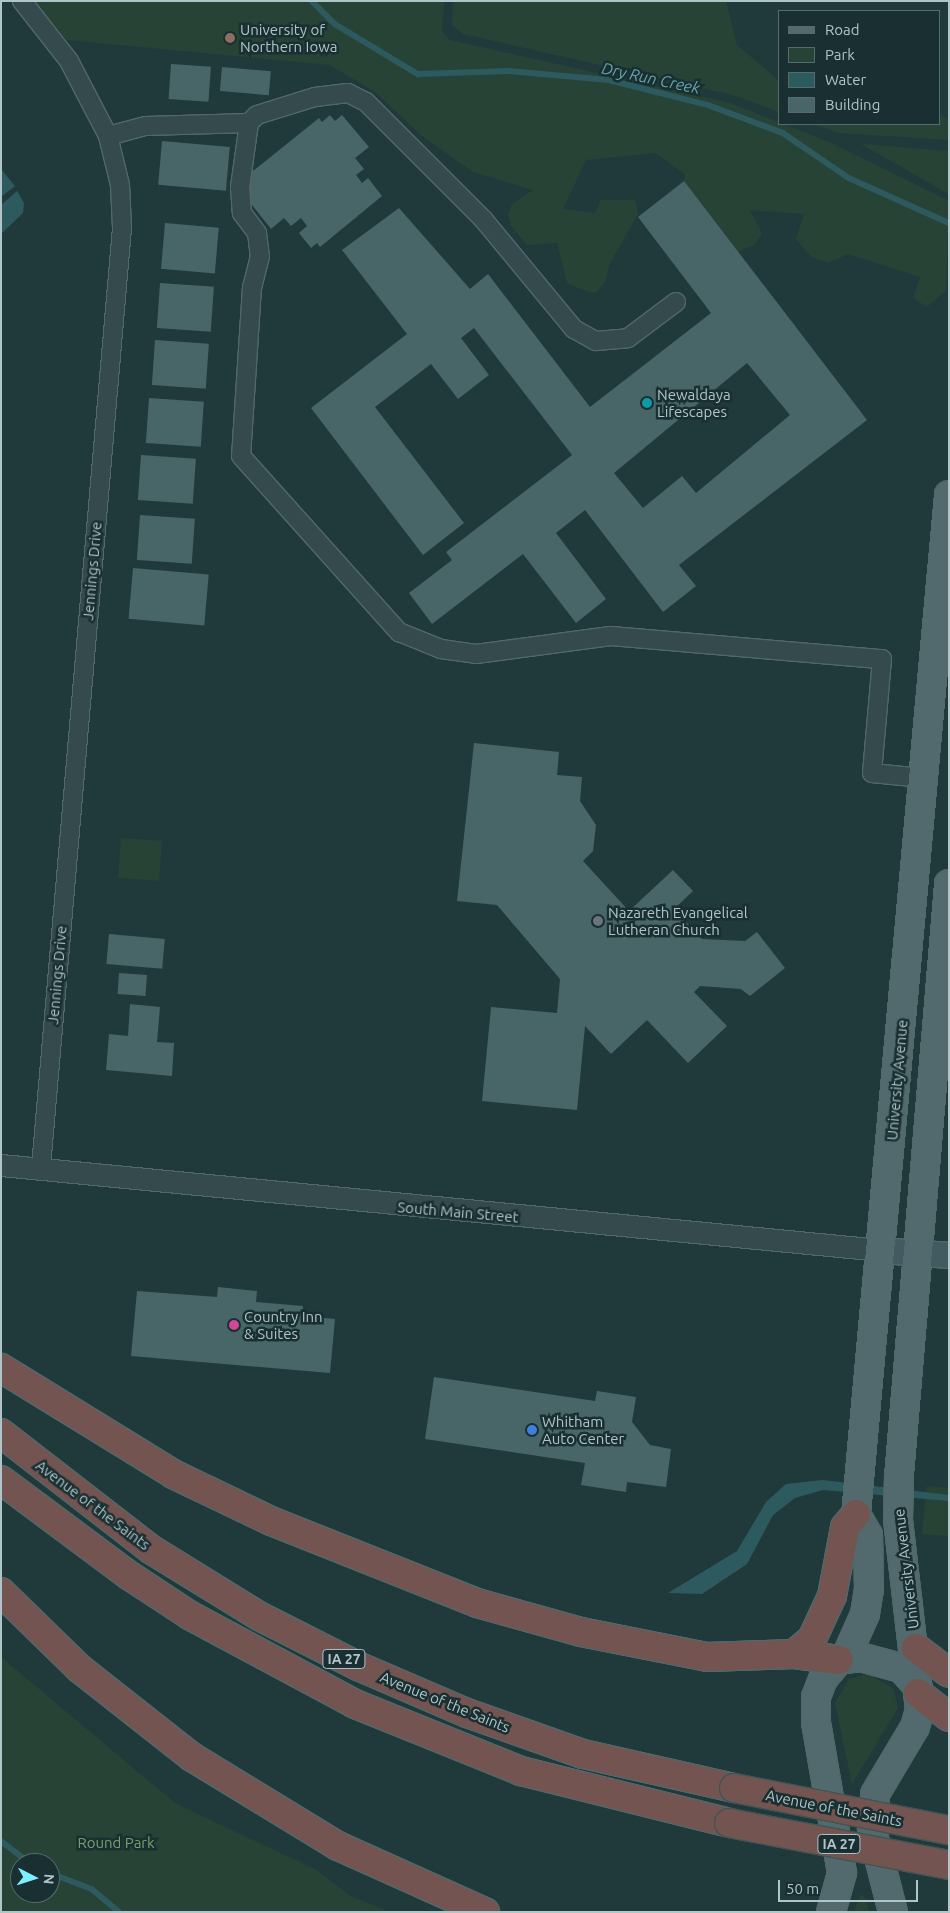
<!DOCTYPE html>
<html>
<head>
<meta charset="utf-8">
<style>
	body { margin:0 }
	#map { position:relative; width:950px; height:1913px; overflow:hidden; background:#203a3c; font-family:Ubuntu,sans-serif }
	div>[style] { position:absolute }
	.green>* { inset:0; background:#274336; transform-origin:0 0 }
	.water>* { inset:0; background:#2d5a5e }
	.stream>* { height:5.5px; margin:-2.75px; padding:0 2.75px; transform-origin:2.75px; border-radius:2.75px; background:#2d5a5e }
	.building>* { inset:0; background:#486568; transform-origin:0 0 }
	.roads { filter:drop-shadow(1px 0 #52686a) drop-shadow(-1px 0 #52686a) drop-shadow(0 1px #52686a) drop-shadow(0 -1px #52686a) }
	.minor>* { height:18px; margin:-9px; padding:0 9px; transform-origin:9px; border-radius:9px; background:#344a4c }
	.tertiary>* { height:21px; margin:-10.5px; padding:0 10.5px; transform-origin:10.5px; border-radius:10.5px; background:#344a4c }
	.secondary>* { height:25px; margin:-12.5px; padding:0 12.5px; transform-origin:12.5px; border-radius:12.5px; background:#415b60 }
	.primary>* { height:28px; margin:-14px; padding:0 14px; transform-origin:14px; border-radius:14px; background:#526a6d }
	.motorway>* { height:28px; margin:-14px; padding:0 14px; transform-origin:14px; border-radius:14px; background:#735450 }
	.bridges { filter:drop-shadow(1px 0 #3f5557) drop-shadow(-1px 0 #3f5557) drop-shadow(0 1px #3f5557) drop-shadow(0 -1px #3f5557) }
	.motorway-bridge>* { height:28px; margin:-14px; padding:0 14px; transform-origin:14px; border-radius:14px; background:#735450 }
	.dots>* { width:14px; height:14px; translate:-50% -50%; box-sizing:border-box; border:2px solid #192f31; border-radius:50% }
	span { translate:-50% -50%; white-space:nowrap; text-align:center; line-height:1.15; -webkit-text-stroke:5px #192f31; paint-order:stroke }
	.shield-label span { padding:1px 4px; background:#192f31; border:1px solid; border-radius:4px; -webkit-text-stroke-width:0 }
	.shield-label { font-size:14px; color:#afc5c8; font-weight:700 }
	.poi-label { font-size:15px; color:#afc5c8 }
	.left { translate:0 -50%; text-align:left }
	.street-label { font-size:15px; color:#afc5c8 }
	.park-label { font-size:15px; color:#79a06c }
	.water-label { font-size:16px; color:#64a5ab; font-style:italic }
	.frame { position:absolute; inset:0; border:2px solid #afc5c8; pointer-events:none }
	.legend { position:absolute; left:778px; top:10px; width:162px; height:115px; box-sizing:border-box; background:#192f31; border:1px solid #556b6d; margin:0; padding:6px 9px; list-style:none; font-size:15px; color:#afc5c8 }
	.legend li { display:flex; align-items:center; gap:10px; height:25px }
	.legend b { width:25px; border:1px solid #556b6d }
	.north { position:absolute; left:10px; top:1853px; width:50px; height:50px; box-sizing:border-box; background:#192f31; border:1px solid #556b6d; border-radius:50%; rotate:95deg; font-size:14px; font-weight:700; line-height:20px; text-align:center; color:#afc5c8 }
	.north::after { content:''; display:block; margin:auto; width:18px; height:22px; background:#7defff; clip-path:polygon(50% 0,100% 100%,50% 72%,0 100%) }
	.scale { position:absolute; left:778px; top:1880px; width:140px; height:22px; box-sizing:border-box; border:2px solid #afc5c8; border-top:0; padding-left:6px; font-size:15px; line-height:18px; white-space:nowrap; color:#afc5c8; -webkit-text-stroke:4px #192f31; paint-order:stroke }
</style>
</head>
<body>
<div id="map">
	<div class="green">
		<i style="clip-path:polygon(34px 1px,444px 1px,442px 32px,450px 40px,730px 103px,831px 143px,949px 201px,946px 290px,927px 307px,913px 298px,920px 277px,848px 254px,828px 263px,811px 257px,796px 239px,804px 214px,750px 210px,762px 234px,755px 244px,738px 252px,684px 181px,685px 174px,655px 153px,586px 160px,563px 209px,595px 213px,601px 200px,635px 200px,638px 214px,609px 265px,606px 281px,596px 293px,581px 289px,567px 283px,557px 243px,527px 245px,511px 226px,508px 215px,512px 204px,533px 190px,473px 172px,421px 135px,375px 92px,330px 65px,67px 40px)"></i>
		<i style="clip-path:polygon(453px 1px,726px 1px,737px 45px,779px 81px,779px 112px,733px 95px,463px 34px,452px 25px)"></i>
		<i style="clip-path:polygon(939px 114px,949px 120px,949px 140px,840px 133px,812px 124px,939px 124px)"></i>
		<i style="clip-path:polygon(861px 144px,949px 151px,949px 194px)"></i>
		<i style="left:121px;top:838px;width:41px;height:40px;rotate:4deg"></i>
		<i style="clip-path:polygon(927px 1486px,949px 1488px,949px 1536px,922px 1534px)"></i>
		<i style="clip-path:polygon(evenodd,1px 1657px,176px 1804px,315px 1869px,349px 1895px,389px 1912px,1px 1912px,1px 1657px,20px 1863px,50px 1863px,50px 1893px,20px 1893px,20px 1863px)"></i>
		<i style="clip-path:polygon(868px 1674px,893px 1688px,898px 1708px,852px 1784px,835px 1703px,849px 1679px)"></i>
		<i style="clip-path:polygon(861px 1894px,866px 1898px,869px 1912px,854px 1912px)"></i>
	</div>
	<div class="water">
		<i style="clip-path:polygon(1px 169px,15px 186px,1px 197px)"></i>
		<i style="clip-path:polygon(17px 191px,24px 203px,23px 213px,1px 234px,1px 205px)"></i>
		<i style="clip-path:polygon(823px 1480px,949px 1495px,949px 1501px,823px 1490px,795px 1498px,773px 1515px,747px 1564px,702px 1594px,668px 1593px,737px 1551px,766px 1502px,786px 1484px)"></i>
	</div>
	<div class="stream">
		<i style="left:312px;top:1px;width:33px;rotate:45deg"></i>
		<i style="left:335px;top:24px;width:97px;rotate:31.1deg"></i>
		<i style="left:418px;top:74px;width:91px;rotate:-1.9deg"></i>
		<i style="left:509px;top:71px;width:100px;rotate:5.1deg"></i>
		<i style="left:609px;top:80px;width:102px;rotate:14.2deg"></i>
		<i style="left:708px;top:105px;width:80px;rotate:20.5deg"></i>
		<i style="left:783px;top:133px;width:80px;rotate:34.3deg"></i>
		<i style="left:849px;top:178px;width:110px;rotate:24.2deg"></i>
		<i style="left:1px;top:1841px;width:36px;rotate:37deg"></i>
		<i style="left:50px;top:1873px;width:45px;rotate:20.9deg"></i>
		<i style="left:92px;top:1889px;width:35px;rotate:40deg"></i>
	</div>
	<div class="building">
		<i style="left:171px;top:64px;width:40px;height:35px;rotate:4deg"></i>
		<i style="left:222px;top:67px;width:49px;height:24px;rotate:5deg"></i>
		<i style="clip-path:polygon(330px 115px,335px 121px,342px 115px,369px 147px,355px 158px,364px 169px,356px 175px,362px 183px,368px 178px,382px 196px,320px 247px,317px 243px,311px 248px,299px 233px,307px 226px,301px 218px,291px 226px,284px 218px,271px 229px,244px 195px,243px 185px,251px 179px,248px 175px,319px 118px,322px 122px)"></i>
		<i style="left:162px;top:141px;width:68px;height:44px;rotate:5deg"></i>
		<i style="clip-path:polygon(evenodd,684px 181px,867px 420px,679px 565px,696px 586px,663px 612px,585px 510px,556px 533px,606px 599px,576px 623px,523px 554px,432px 624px,409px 593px,452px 560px,446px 552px,572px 455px,474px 328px,461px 338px,489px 375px,458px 399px,431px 364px,375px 407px,464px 523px,423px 555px,311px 408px,407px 334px,342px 250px,399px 208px,470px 289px,488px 274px,590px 407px,711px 313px,638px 217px,684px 181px,747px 363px,790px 415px,696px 493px,682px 476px,643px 508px,614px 473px,747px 363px)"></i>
		<i style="left:165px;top:223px;width:54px;height:46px;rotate:5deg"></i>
		<i style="left:160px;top:283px;width:54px;height:45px;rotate:4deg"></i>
		<i style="left:155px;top:340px;width:54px;height:45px;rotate:4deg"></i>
		<i style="left:149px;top:398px;width:55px;height:45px;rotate:4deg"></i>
		<i style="left:141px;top:455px;width:55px;height:45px;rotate:4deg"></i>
		<i style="left:140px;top:515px;width:55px;height:45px;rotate:4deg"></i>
		<i style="left:133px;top:568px;width:76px;height:51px;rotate:5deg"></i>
		<i style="clip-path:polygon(474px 743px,559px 752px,557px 775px,582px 777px,580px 801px,596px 825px,593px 851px,583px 861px,629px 911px,673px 870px,693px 891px,674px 909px,702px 939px,745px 941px,757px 932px,785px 968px,750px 996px,741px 989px,700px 986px,694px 992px,727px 1026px,688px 1063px,647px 1020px,611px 1054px,585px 1026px,577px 1110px,482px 1101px,491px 1007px,557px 1013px,560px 979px,497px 905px,457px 901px)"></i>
		<i style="left:109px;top:934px;width:56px;height:30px;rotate:5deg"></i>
		<i style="left:119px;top:973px;width:28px;height:21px;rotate:4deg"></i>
		<i style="clip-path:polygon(130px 1004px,160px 1007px,157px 1042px,174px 1043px,172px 1076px,106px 1070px,109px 1034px,128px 1036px)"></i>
		<i style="clip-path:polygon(218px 1287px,257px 1291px,256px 1302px,303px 1306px,302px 1316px,335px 1319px,330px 1373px,131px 1356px,137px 1291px,217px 1297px)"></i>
		<i style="clip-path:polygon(434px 1377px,595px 1401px,597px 1391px,636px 1397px,632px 1422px,650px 1445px,671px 1449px,666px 1487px,627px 1482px,626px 1492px,581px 1485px,585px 1463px,425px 1439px)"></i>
	</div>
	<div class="roads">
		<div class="minor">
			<i style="left:22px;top:1px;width:76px;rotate:51.9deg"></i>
			<i style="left:69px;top:61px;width:85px;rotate:62.5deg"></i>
			<i style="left:108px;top:136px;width:50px;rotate:76.2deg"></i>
			<i style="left:120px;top:185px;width:43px;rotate:87.3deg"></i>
			<i style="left:122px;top:228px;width:943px;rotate:94.93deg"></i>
			<i style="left:249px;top:123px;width:65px;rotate:98deg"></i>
			<i style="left:240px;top:187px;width:26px;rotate:86deg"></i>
			<i style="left:242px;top:213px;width:25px;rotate:53deg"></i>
			<i style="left:257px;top:233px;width:23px;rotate:83deg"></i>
			<i style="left:260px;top:256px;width:32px;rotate:104deg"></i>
			<i style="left:252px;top:287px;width:169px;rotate:93.7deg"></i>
			<i style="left:241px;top:456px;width:237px;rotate:48.1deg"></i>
			<i style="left:399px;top:632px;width:45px;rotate:22deg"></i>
			<i style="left:441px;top:649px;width:35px;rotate:8deg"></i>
			<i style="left:476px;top:654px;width:136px;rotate:-7.6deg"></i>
			<i style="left:611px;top:636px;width:272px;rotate:4.9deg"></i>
			<i style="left:882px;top:659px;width:114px;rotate:95deg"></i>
			<i style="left:872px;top:773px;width:51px;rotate:5.6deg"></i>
			<i style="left:108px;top:136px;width:39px;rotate:-15deg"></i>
			<i style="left:146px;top:126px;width:103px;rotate:-1.7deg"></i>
			<i style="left:249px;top:123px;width:11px;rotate:-45deg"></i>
			<i style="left:257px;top:115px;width:61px;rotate:-17.2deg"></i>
			<i style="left:315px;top:97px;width:33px;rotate:-7deg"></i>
			<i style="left:348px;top:93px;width:20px;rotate:27deg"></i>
			<i style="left:366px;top:102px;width:165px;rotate:45deg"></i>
			<i style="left:483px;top:219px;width:143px;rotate:50.4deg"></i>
			<i style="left:574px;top:329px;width:25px;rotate:29deg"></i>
			<i style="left:596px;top:341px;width:32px;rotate:-5deg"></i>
			<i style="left:628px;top:338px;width:60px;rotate:-36.9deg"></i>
		</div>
		<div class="tertiary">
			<i style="left:1px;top:1165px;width:883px;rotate:5.52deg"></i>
		</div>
		<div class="secondary">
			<i style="left:880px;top:1250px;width:69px;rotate:4.1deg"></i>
		</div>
		<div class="primary">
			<i style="left:845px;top:1659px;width:49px;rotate:-66deg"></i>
			<i style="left:865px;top:1614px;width:24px;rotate:-81deg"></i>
			<i style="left:869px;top:1590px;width:55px;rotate:-91deg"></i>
			<i style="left:868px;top:1535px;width:24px;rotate:-120deg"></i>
			<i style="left:856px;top:1514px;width:1023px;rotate:-84.79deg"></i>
			<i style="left:831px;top:1912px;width:41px;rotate:-74.2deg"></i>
			<i style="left:842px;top:1873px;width:153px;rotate:-99.8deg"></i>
			<i style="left:816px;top:1722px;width:25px;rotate:-90deg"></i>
			<i style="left:816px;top:1697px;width:19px;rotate:-69deg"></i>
			<i style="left:823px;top:1679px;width:25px;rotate:-50deg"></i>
			<i style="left:839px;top:1660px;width:21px;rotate:-8deg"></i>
			<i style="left:860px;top:1657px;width:42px;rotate:15deg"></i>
			<i style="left:901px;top:1668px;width:25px;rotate:48deg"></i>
			<i style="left:893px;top:1912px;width:85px;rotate:-104.4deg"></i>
			<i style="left:872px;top:1830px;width:36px;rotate:-85deg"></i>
			<i style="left:875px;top:1794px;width:78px;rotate:-59.2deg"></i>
			<i style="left:915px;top:1727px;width:18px;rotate:-74deg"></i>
			<i style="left:920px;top:1710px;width:191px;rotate:-96.6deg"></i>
			<i style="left:898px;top:1520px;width:44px;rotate:-88.7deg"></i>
			<i style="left:899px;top:1476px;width:594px;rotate:-85.17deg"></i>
		</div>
		<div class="motorway">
			<i style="left:1px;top:1368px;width:202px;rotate:31.6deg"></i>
			<i style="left:173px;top:1474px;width:109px;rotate:25.6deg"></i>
			<i style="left:271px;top:1521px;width:222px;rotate:21.7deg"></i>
			<i style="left:477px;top:1603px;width:108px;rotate:15.6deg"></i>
			<i style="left:581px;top:1632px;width:128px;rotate:11.2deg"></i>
			<i style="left:707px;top:1657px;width:87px;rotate:-2deg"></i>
			<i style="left:794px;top:1654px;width:23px;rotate:-40deg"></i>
			<i style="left:812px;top:1639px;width:47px;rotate:-65.1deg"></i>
			<i style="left:832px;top:1596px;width:70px;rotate:-79.3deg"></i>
			<i style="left:845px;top:1527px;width:17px;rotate:-50deg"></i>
			<i style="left:1px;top:1433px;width:191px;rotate:37.8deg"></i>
			<i style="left:152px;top:1550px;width:126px;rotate:31.7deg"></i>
			<i style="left:259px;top:1616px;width:113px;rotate:26.8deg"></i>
			<i style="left:360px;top:1667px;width:116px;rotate:23.3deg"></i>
			<i style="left:467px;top:1713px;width:123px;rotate:19.5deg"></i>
			<i style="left:583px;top:1754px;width:155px;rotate:12.7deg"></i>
			<i style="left:1px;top:1480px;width:161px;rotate:36.7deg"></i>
			<i style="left:130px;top:1576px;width:73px;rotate:33.3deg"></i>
			<i style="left:191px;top:1616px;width:186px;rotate:28.2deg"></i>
			<i style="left:355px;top:1704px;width:179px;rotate:22deg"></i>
			<i style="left:521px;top:1771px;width:214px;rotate:14deg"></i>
			<i style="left:1px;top:1592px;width:110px;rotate:44.3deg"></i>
			<i style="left:80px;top:1669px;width:142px;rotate:38.2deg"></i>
			<i style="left:192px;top:1757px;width:171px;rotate:31.4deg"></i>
			<i style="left:338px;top:1846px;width:161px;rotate:24.2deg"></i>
			<i style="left:916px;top:1648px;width:41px;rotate:37.1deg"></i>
			<i style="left:794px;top:1654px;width:45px;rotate:7.6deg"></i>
			<i style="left:918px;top:1693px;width:39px;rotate:38deg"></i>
		</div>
	</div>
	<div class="bridges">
		<div class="motorway-bridge">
			<i style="left:734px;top:1788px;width:219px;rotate:11.1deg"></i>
			<i style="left:729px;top:1823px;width:224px;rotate:10.8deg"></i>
		</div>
	</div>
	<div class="dots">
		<i style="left:230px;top:38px;background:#8d6e63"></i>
		<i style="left:647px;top:403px;background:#0f9aa8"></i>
		<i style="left:598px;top:921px;background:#6b7280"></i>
		<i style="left:234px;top:1325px;background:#d1479c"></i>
		<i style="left:532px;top:1430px;background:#3f7fe0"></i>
	</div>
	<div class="shield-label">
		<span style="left:344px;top:1659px">IA 27</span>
		<span style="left:839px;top:1844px">IA 27</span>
	</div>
	<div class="poi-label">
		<span class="left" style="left:240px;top:38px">University of<br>Northern Iowa</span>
		<span class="left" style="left:657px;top:403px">Newaldaya<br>Lifescapes</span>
		<span class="left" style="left:608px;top:921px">Nazareth Evangelical<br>Lutheran Church</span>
		<span class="left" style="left:244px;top:1325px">Country Inn<br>&amp; Suites</span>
		<span class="left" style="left:542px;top:1430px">Whitham<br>Auto Center</span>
	</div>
	<div class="street-label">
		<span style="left:92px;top:571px;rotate:-85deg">Jennings Drive</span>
		<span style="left:57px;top:975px;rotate:-85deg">Jennings Drive</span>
		<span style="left:897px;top:1080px;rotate:-85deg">University Avenue</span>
		<span style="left:458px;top:1212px;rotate:5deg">South Main Street</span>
		<span style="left:93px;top:1505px;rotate:37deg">Avenue of the Saints</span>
		<span style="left:906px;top:1569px;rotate:-97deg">University Avenue</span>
		<span style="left:445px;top:1702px;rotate:22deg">Avenue of the Saints</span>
		<span style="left:834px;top:1808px;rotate:11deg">Avenue of the Saints</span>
	</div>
	<div class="park-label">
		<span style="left:116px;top:1843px">Round Park</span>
	</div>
	<div class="water-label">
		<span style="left:651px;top:78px;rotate:12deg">Dry Run Creek</span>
	</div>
	<div class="frame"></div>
	<ul class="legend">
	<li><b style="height:6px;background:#526a6d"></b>Road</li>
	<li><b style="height:14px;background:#274336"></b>Park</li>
	<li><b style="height:14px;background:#2d5a5e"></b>Water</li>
	<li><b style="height:14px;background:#486568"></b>Building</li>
	</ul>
	<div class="north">N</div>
	<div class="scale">50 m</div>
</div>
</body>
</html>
